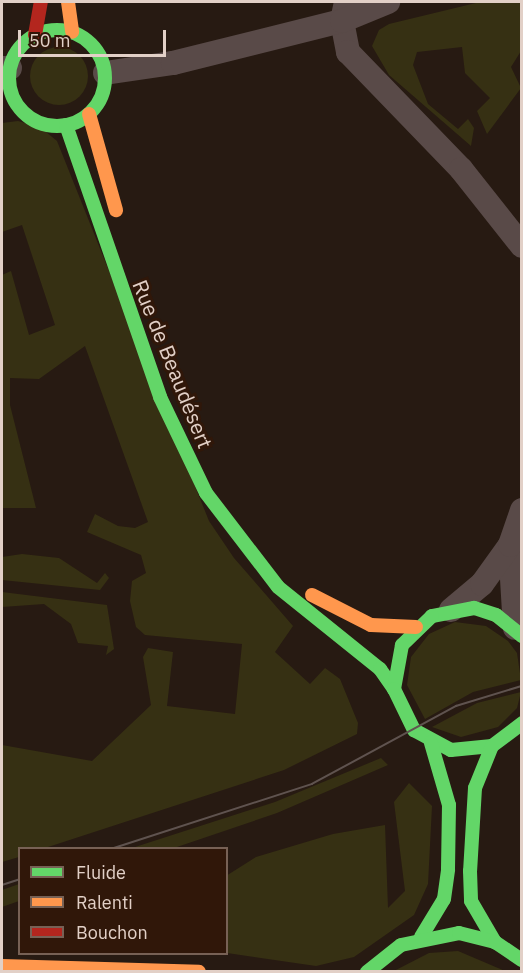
<!DOCTYPE html>
<html>
<head>
<meta charset="utf-8">
<style>
	body { margin:0 }
	#map { position:relative; width:523px; height:973px; overflow:hidden; background:#271a12; font-family:"IBM Plex Sans",sans-serif }
	div>[style] { position:absolute }
	.green>* { inset:0; background:#363013 }
	.round { border-radius:50% }
	.street>* { height:24px; margin:-12px; padding:0 12px; transform-origin:12px; border-radius:12px; background:#594a48 }
	.fast>* { height:14px; margin:-7px; padding:0 7px; transform-origin:7px; border-radius:7px; background:#63d668 }
	.fast>.ring { margin:-7px; padding:0; box-sizing:content-box; background:none; border:14px solid #63d668; border-radius:50% }
	.slow>* { height:14px; margin:-7px; padding:0 7px; transform-origin:7px; border-radius:7px; background:#ff974d }
	.jam>* { height:14px; margin:-7px; padding:0 7px; transform-origin:7px; border-radius:7px; background:#b3261e }
	.tram>* { height:1.5px; margin:-0.75px; padding:0 0.75px; transform-origin:0.75px; border-radius:0.75px; background:#5f534f }
	span { translate:-50% -50%; white-space:nowrap; text-align:center; line-height:1.15; -webkit-text-stroke:6px #301709; paint-order:stroke }
	.street-label { font-size:21px; color:#e2d0c7 }
	.frame { position:absolute; inset:0; border:3px solid #e2d0c7; pointer-events:none }
	.legend { position:absolute; left:18px; top:847px; width:210px; height:108px; box-sizing:border-box; background:#301709; border:2px solid #776155; margin:0; padding:8px 10px; list-style:none; font-size:18px; color:#e2d0c7 }
	.legend li { display:flex; align-items:center; gap:12px; height:30px }
	.legend b { width:30px; border:2px solid #776155 }
	.scale { position:absolute; left:18px; top:30px; width:148px; height:27px; box-sizing:border-box; border:3px solid #e2d0c7; border-top:0; padding-left:8px; font-size:18px; line-height:21px; white-space:nowrap; color:#e2d0c7; -webkit-text-stroke:4px #301709; paint-order:stroke }
</style>
</head>
<body>
<div id="map">
	<div class="green">
		<i style="clip-path:polygon(480px 2px,521px 2px,521px 51px,511px 67px,521px 88px,487px 134px,477px 111px,490px 98px,465px 73px,462px 47px,417px 52px,413px 65px,428px 104px,458px 129px,468px 119px,474px 128px,471px 146px,389px 75px,372px 46px,379px 30px,389px 24px)"></i>
		<i class="round" style="left:30px;top:47px;width:58px;height:58px"></i>
		<i style="clip-path:polygon(18px 121px,40px 127px,57px 141px,209px 521px,234px 558px,293px 626px,275px 652px,310px 684px,325px 668px,340px 679px,358px 723px,357px 734px,284px 770px,45px 848px,20px 848px,19px 857px,2px 862px,2px 745px,92px 761px,151px 705px,143px 657px,148px 648px,173px 652px,167px 706px,235px 714px,242px 644px,145px 635px,136px 627px,130px 601px,132px 581px,146px 573px,141px 555px,87px 532px,95px 514px,118px 526px,135px 528px,148px 522px,85px 346px,39px 379px,10px 378px,10px 405px,36px 508px,2px 508px,2px 275px,11px 271px,29px 335px,55px 325px,22px 225px,2px 232px,2px 123px)"></i>
		<i style="clip-path:polygon(22px 554px,59px 558px,97px 583px,105px 573px,109px 578px,100px 590px,2px 580px,2px 557px)"></i>
		<i style="clip-path:polygon(2px 592px,107px 605px,114px 649px,106px 655px,108px 646px,78px 643px,71px 624px,44px 604px,2px 607px)"></i>
		<i style="clip-path:polygon(455px 622px,486px 626px,508px 641px,517px 653px,521px 680px,473px 692px,425px 719px,407px 685px,411px 657px,429px 634px)"></i>
		<i style="clip-path:polygon(521px 692px,517px 708px,498px 727px,461px 737px,432px 727px,477px 703px)"></i>
		<i style="clip-path:polygon(381px 758px,388px 765px,277px 813px,174px 848px,132px 848px,275px 802px)"></i>
		<i style="clip-path:polygon(409px 783px,432px 806px,428px 884px,414px 915px,354px 957px,316px 966px,227px 953px,226px 876px,256px 857px,333px 834px,385px 825px,388px 908px,405px 891px,394px 802px)"></i>
		<i style="clip-path:polygon(19px 884px,19px 901px,2px 907px,2px 890px)"></i>
		<i style="clip-path:polygon(458px 951px,505px 971px,392px 972px,429px 953px)"></i>
	</div>
	<div class="street">
		<i style="left:346px;top:2px;width:19px;rotate:102deg"></i>
		<i style="left:342px;top:21px;width:32px;rotate:79deg"></i>
		<i style="left:348px;top:52px;width:163px;rotate:46deg"></i>
		<i style="left:461px;top:169px;width:98px;rotate:51.6deg"></i>
		<i style="left:2px;top:68px;width:8px"></i>
		<i style="left:105px;top:73px;width:69px;rotate:-8.4deg"></i>
		<i style="left:173px;top:63px;width:174px;rotate:-14deg"></i>
		<i style="left:342px;top:21px;width:50px;rotate:-22.4deg"></i>
		<i style="left:510px;top:545px;width:83px;rotate:86.6deg"></i>
		<i style="left:451px;top:610px;width:40px;rotate:-40deg"></i>
		<i style="left:482px;top:584px;width:48px;rotate:-54.3deg"></i>
		<i style="left:510px;top:545px;width:37px;rotate:-71deg"></i>
	</div>
	<div class="fast">
		<i class="ring" style="left:9px;top:30px;width:82px;height:82px"></i>
		<i style="left:66px;top:125px;width:288px;rotate:70.9deg"></i>
		<i style="left:160px;top:397px;width:106px;rotate:64.4deg"></i>
		<i style="left:206px;top:493px;width:118px;rotate:52.5deg"></i>
		<i style="left:278px;top:587px;width:131px;rotate:38.8deg"></i>
		<i style="left:380px;top:669px;width:24px;rotate:55deg"></i>
		<i style="left:522px;top:636px;width:33px;rotate:-141deg"></i>
		<i style="left:496px;top:615px;width:23px;rotate:-162deg"></i>
		<i style="left:474px;top:608px;width:43px;rotate:169.2deg"></i>
		<i style="left:432px;top:616px;width:42px;rotate:136deg"></i>
		<i style="left:402px;top:645px;width:45px;rotate:100.3deg"></i>
		<i style="left:394px;top:689px;width:46px;rotate:64deg"></i>
		<i style="left:414px;top:730px;width:42px;rotate:28.4deg"></i>
		<i style="left:451px;top:750px;width:41px;rotate:-5.6deg"></i>
		<i style="left:492px;top:746px;width:38px;rotate:-37deg"></i>
		<i style="left:492px;top:746px;width:45px;rotate:112deg"></i>
		<i style="left:475px;top:788px;width:83px;rotate:93.4deg"></i>
		<i style="left:470px;top:871px;width:30px;rotate:88deg"></i>
		<i style="left:471px;top:901px;width:48px;rotate:59.7deg"></i>
		<i style="left:421px;top:937px;width:44px;rotate:-58.8deg"></i>
		<i style="left:444px;top:899px;width:30px;rotate:-82deg"></i>
		<i style="left:448px;top:869px;width:64px;rotate:-89.1deg"></i>
		<i style="left:449px;top:805px;width:65px;rotate:-106.2deg"></i>
		<i style="left:367px;top:972px;width:43px;rotate:-38.5deg"></i>
		<i style="left:401px;top:945px;width:59px;rotate:-11.7deg"></i>
		<i style="left:459px;top:933px;width:37px;rotate:14deg"></i>
		<i style="left:495px;top:942px;width:32px;rotate:34deg"></i>
	</div>
	<div class="slow">
		<i style="left:68px;top:2px;width:30px;rotate:82deg"></i>
		<i style="left:89px;top:114px;width:100px;rotate:74.3deg"></i>
		<i style="left:312px;top:595px;width:66px;rotate:27deg"></i>
		<i style="left:371px;top:625px;width:45px;rotate:2.5deg"></i>
		<i style="left:2px;top:966px;width:197px;rotate:1.7deg"></i>
	</div>
	<div class="jam">
		<i style="left:35px;top:35px;width:34px;rotate:-80deg"></i>
	</div>
	<div class="tram">
		<i style="left:114px;top:848px;width:208px;rotate:-17.9deg"></i>
		<i style="left:312px;top:784px;width:164px;rotate:-28.4deg"></i>
		<i style="left:456px;top:706px;width:69px;rotate:-16.9deg"></i>
		<i style="left:2px;top:885px;width:19px;rotate:-18deg"></i>
	</div>
	<div class="street-label">
		<span style="left:173px;top:364px;rotate:68deg">Rue de Beaudésert</span>
	</div>
	<div class="frame"></div>
	<ul class="legend">
	<li><b style="height:8px;background:#63d668"></b>Fluide</li>
	<li><b style="height:8px;background:#ff974d"></b>Ralenti</li>
	<li><b style="height:8px;background:#b3261e"></b>Bouchon</li>
	</ul>
	<div class="scale">50 m</div>
</div>
</body>
</html>
